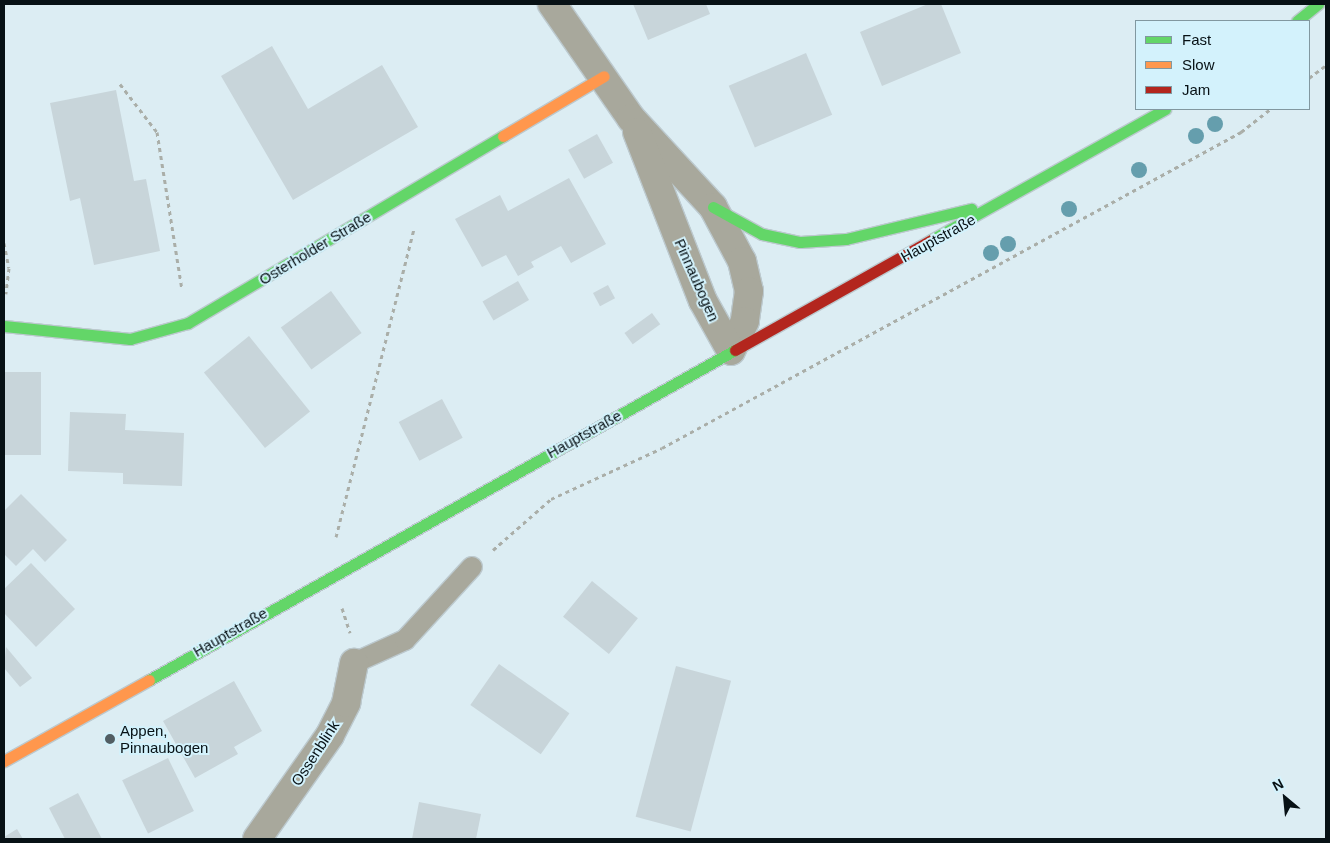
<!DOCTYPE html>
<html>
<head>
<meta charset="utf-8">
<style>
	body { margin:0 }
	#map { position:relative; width:1330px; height:843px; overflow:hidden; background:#dcedf3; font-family:Arial,sans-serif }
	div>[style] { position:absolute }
	.building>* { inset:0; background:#c8d5da; transform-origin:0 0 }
	.path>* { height:3px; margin-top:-1.5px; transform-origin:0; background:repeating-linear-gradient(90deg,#aaaea8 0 4px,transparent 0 8px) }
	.roads { filter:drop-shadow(1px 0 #bcc9ce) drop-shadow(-1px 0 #bcc9ce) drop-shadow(0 1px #bcc9ce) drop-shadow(0 -1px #bcc9ce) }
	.lane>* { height:20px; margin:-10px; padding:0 10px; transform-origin:10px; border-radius:10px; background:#a8a89c }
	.street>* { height:28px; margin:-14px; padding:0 14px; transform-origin:14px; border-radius:14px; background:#a8a89c }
	.fast>* { height:11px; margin:-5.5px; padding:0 5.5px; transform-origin:5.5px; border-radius:5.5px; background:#63d668 }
	.slow>* { height:11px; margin:-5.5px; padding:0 5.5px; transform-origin:5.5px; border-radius:5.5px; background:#ff974d }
	.jam>* { height:11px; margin:-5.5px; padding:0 5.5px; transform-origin:5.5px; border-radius:5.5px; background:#b3261e }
	.trees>* { width:16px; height:16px; margin:-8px; border-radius:50%; background:#659ead }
	.dots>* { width:14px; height:14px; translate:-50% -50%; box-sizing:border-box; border:2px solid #d3f2fc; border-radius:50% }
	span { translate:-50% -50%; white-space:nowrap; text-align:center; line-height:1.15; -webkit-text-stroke:4px #d3f2fc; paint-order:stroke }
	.street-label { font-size:15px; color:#071115 }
	.poi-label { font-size:15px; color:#071115 }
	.left { translate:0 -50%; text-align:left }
	.frame { position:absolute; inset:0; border:5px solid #071115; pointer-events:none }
	.legend { position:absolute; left:1135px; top:20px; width:175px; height:90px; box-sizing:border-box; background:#d3f2fc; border:1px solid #8198a0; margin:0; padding:6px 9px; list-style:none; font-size:15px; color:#071115 }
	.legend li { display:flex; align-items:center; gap:10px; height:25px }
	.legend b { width:25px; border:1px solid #8198a0 }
	.north { position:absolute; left:1260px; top:773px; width:50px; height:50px; -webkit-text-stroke:4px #d3f2fc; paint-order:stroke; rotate:332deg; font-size:14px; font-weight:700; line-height:20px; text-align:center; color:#071115 }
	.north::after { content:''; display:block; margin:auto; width:18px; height:22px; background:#071115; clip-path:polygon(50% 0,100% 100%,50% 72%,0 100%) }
</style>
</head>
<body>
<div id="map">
	<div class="building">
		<i style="clip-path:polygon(633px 4px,706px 4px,710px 14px,648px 40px)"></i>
		<i style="clip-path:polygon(928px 4px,941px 4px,961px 53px,882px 86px,860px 32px)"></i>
		<i style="clip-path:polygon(272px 46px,308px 109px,382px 65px,418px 127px,293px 200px,221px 76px)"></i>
		<i style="left:806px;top:53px;width:67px;height:84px;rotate:67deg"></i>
		<i style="clip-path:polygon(116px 90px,134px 181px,146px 179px,160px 251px,94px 265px,80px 198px,70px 201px,50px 103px)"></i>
		<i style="left:597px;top:134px;width:33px;height:33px;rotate:61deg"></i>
		<i style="clip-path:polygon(569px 178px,606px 244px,571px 263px,561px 246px,531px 262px,534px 267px,518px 276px,506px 255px,482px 267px,455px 219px,500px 195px,508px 211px)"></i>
		<i style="left:518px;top:281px;width:22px;height:41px;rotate:60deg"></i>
		<i style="left:608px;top:285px;width:15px;height:17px;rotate:62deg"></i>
		<i style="left:331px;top:291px;width:52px;height:62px;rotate:54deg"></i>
		<i style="left:652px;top:313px;width:14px;height:34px;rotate:54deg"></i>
		<i style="left:249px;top:336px;width:97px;height:58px;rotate:51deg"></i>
		<i style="left:4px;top:372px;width:37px;height:83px"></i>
		<i style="left:442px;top:399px;width:44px;height:49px;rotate:62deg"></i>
		<i style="clip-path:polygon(70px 412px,126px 414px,125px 430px,184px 433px,182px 486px,123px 484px,123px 473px,68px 471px)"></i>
		<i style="clip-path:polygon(21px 494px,67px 540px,45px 562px,33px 549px,16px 566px,4px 554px,4px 511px)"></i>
		<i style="clip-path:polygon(31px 563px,75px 609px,36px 647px,4px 613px,4px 589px)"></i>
		<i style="left:592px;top:581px;width:59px;height:46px;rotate:39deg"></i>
		<i style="clip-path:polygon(6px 647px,32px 678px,20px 687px,4px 668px)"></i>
		<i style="left:499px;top:664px;width:86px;height:50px;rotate:35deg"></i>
		<i style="left:676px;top:666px;width:57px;height:156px;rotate:15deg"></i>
		<i style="clip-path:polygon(234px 681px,262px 731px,234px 747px,238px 754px,195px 778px,163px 721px)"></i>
		<i style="left:168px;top:758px;width:59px;height:51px;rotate:64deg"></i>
		<i style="clip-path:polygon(78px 793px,102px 839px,65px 839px,49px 808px)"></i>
		<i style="clip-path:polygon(419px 802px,481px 814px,476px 839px,412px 839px)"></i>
		<i style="clip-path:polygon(17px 829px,23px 839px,4px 839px,4px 837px)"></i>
	</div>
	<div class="path">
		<i style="left:1309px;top:78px;width:21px;rotate:-37deg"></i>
		<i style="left:120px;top:84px;width:61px;rotate:52.4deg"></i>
		<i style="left:157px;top:132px;width:159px;rotate:81deg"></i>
		<i style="left:4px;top:243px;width:25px;rotate:79deg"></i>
		<i style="left:9px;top:268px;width:26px;rotate:97deg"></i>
		<i style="left:336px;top:537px;width:319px;rotate:-75.8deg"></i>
		<i style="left:493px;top:550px;width:77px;rotate:-41.3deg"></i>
		<i style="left:551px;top:499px;width:122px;rotate:-24.7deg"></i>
		<i style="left:662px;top:448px;width:660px;rotate:-28.62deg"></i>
		<i style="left:1241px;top:132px;width:37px;rotate:-38deg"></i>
		<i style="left:342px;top:608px;width:26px;rotate:72deg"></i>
	</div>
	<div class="roads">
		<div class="lane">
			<i style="left:354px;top:663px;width:56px;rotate:-24.3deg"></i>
			<i style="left:405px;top:640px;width:99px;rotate:-47.5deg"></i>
		</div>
		<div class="street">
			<i style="left:552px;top:4px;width:139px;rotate:55.3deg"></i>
			<i style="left:631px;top:118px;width:121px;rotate:47.3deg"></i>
			<i style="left:713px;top:207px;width:61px;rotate:61.8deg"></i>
			<i style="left:742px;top:261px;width:31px;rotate:77deg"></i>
			<i style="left:749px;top:291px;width:30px;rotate:98deg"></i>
			<i style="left:745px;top:321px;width:33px;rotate:115deg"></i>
			<i style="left:637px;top:132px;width:181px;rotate:68.7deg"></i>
			<i style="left:703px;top:301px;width:57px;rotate:60.8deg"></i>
			<i style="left:257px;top:839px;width:127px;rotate:-54.9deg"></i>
			<i style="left:330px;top:735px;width:36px;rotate:-63deg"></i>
			<i style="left:346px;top:703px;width:41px;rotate:-78.7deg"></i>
		</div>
		<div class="fast">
			<i style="left:1297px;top:21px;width:27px;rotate:-39deg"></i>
			<i style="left:713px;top:207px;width:56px;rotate:28.9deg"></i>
			<i style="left:762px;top:234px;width:39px;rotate:12deg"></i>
			<i style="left:800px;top:242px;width:46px;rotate:-3.7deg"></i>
			<i style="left:846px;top:239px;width:129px;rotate:-13.5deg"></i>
			<i style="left:931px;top:240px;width:268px;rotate:-29.2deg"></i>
			<i style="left:4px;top:326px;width:127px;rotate:5.9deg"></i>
			<i style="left:130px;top:339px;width:60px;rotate:-15.4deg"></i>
			<i style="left:188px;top:323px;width:366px;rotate:-30.7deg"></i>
			<i style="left:149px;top:680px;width:673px;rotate:-29.39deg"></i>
		</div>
		<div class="slow">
			<i style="left:503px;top:136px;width:117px;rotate:-30.7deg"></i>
			<i style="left:4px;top:761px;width:166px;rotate:-29.2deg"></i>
		</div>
		<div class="jam">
			<i style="left:735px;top:350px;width:225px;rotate:-29.3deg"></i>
		</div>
	</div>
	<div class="trees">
		<i style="left:1215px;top:124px"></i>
		<i style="left:1196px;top:136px"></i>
		<i style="left:1139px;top:170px"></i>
		<i style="left:1069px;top:209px"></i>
		<i style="left:1008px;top:244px"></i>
		<i style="left:991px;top:253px"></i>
	</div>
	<div class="dots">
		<i style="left:110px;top:739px;background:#525e63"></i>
	</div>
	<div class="street-label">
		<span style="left:938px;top:238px;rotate:-29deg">Hauptstraße</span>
		<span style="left:315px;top:248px;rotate:-31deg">Osterholder Straße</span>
		<span style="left:697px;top:280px;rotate:66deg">Pinnaubogen</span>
		<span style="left:584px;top:434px;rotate:-29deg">Hauptstraße</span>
		<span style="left:230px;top:632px;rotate:-30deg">Hauptstraße</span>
		<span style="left:315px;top:753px;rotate:-57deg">Ossenblink</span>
	</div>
	<div class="poi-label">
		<span class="left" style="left:120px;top:739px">Appen,<br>Pinnaubogen</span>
	</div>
	<div class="frame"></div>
	<ul class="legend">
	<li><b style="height:6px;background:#63d668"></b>Fast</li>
	<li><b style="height:6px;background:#ff974d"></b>Slow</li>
	<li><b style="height:6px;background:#b3261e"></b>Jam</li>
	</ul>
	<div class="north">N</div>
</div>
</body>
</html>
